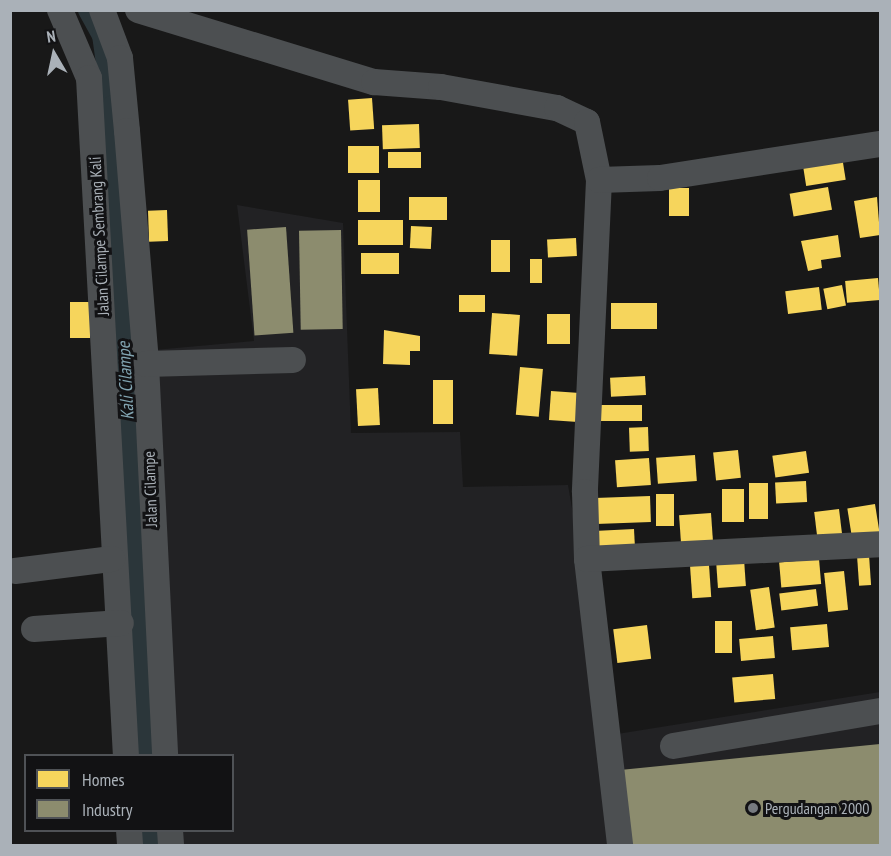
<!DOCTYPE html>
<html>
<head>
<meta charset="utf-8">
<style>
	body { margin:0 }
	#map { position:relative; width:891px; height:856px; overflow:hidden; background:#181818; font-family:"PT Sans Narrow",sans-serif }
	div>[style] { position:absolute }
	.built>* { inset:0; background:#222224 }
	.homes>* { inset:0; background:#f6d55c; transform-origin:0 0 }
	.industry>* { inset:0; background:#8c8c6e; transform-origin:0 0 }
	.canal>* { height:22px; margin:-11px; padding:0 11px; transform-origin:11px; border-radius:11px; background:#2b363a }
	.minor>* { height:26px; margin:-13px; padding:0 13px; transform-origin:13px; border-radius:13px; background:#4c4f51 }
	.dots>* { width:16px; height:16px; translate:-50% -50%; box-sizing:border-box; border:3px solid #121214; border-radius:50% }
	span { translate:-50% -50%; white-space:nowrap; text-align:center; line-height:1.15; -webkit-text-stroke:6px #121214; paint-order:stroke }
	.street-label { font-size:16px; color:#aab1b8 }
	.poi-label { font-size:16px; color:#aab1b8 }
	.left { translate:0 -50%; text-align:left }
	.water-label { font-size:18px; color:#82a5b2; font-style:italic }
	.frame { position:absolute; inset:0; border:12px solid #aab1b8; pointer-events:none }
	.legend { position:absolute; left:24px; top:754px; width:210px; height:78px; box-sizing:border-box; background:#121214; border:2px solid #4f5256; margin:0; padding:8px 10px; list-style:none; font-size:18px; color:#aab1b8 }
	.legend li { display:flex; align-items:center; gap:12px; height:30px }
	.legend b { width:30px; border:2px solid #4f5256 }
	.north { position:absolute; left:24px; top:24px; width:60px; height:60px; -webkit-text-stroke:4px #121214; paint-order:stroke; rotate:351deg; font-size:16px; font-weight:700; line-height:24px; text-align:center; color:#aab1b8 }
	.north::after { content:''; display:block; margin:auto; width:21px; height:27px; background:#aab1b8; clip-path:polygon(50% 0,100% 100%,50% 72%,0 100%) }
</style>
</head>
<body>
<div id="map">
	<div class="built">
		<i style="clip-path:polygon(237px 205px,343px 223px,351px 433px,460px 432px,463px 487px,568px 485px,611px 735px,880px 692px,880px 845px,176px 845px,176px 831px,232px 830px,232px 756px,173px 755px,154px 350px,254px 341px)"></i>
	</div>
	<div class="homes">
		<i style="left:372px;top:98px;width:31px;height:24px;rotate:86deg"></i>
		<i style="left:419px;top:124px;width:24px;height:37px;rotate:88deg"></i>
		<i style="left:348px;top:146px;width:31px;height:27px"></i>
		<i style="left:841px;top:150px;width:30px;height:40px;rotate:81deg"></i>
		<i style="left:388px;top:152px;width:33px;height:16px"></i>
		<i style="left:380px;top:180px;width:32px;height:22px;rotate:90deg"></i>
		<i style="left:828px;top:187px;width:23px;height:39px;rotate:80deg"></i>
		<i style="left:669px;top:188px;width:20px;height:28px"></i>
		<i style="left:409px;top:197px;width:38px;height:23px"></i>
		<i style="clip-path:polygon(877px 197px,880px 235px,860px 238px,854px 201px)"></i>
		<i style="left:167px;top:210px;width:31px;height:19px;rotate:88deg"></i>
		<i style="left:358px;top:220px;width:45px;height:25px"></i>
		<i style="left:411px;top:226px;width:21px;height:22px;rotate:3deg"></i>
		<i style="clip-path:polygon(838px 235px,841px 257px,821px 260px,822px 268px,808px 271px,801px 241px)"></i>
		<i style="left:576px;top:238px;width:18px;height:29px;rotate:87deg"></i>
		<i style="left:491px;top:240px;width:19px;height:32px"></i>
		<i style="left:399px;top:253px;width:21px;height:38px;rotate:90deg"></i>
		<i style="left:530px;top:259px;width:12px;height:24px"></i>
		<i style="left:878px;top:278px;width:22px;height:33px;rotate:85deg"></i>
		<i style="left:842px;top:285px;width:21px;height:19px;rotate:79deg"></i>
		<i style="left:819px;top:287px;width:23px;height:34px;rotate:83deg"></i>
		<i style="left:485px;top:295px;width:17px;height:26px;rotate:90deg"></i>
		<i style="left:70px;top:302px;width:20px;height:36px"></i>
		<i style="left:657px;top:303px;width:26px;height:46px;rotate:90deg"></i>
		<i style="left:492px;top:313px;width:28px;height:41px;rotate:4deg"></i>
		<i style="left:547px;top:314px;width:23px;height:30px"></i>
		<i style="clip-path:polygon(384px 330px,420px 336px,420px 351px,410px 351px,410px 365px,383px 364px)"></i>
		<i style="left:520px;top:367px;width:23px;height:48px;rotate:5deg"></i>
		<i style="left:645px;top:376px;width:19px;height:35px;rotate:87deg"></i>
		<i style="left:433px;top:380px;width:20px;height:44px"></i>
		<i style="left:378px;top:388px;width:37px;height:22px;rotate:87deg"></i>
		<i style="left:551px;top:391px;width:29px;height:29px;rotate:4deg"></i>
		<i style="left:600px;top:405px;width:42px;height:16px"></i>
		<i style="left:648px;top:427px;width:24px;height:19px;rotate:88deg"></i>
		<i style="left:738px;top:450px;width:28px;height:25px;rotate:84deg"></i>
		<i style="left:806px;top:451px;width:22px;height:34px;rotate:82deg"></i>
		<i style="left:695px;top:455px;width:26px;height:39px;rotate:86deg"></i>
		<i style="left:649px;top:458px;width:27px;height:34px;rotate:86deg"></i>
		<i style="left:806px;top:481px;width:21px;height:31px;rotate:87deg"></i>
		<i style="left:749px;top:483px;width:19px;height:36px"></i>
		<i style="left:722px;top:489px;width:22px;height:33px"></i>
		<i style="left:656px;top:494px;width:18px;height:32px"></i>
		<i style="left:650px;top:496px;width:26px;height:62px;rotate:88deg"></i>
		<i style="left:875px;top:504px;width:33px;height:28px;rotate:81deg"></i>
		<i style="left:839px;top:509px;width:32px;height:25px;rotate:83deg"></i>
		<i style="left:711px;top:513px;width:29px;height:32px;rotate:86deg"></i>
		<i style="left:634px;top:529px;width:18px;height:40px;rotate:87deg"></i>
		<i style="left:869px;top:555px;width:30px;height:12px;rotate:86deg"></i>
		<i style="left:744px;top:559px;width:27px;height:28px;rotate:86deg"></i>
		<i style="left:819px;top:559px;width:25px;height:40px;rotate:85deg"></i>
		<i style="left:709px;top:565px;width:32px;height:19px;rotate:86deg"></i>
		<i style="left:844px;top:571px;width:39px;height:20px;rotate:84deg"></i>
		<i style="left:769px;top:587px;width:41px;height:19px;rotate:82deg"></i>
		<i style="left:816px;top:589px;width:17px;height:37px;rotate:83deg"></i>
		<i style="left:715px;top:621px;width:17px;height:32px"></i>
		<i style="left:827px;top:624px;width:23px;height:37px;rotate:85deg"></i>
		<i style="left:647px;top:625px;width:34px;height:34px;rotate:83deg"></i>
		<i style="left:773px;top:636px;width:22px;height:34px;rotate:85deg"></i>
		<i style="left:773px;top:674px;width:25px;height:41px;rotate:85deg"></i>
	</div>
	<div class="industry">
		<i style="left:286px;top:227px;width:106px;height:39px;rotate:86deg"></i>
		<i style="left:341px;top:230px;width:99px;height:42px;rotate:89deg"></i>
		<i style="clip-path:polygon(880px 744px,880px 846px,631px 846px,620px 770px)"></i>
	</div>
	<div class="canal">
		<i style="left:89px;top:10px;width:29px;rotate:61deg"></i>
		<i style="left:103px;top:35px;width:72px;rotate:82deg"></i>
		<i style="left:113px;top:106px;width:651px;rotate:87.36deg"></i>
		<i style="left:147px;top:830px;width:16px;rotate:86deg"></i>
	</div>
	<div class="minor">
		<i style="left:60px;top:10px;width:74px;rotate:66.9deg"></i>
		<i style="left:89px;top:78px;width:679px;rotate:86.88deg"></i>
		<i style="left:102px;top:10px;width:51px;rotate:69.4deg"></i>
		<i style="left:120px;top:58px;width:73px;rotate:84.5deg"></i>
		<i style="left:127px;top:131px;width:234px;rotate:85.3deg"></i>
		<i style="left:146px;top:364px;width:392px;rotate:87.2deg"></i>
		<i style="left:138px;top:10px;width:247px;rotate:17deg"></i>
		<i style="left:374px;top:82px;width:67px;rotate:4.3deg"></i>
		<i style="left:441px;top:87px;width:118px;rotate:10.3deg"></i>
		<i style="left:557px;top:108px;width:33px;rotate:25deg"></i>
		<i style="left:587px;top:122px;width:59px;rotate:78.3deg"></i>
		<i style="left:599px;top:180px;width:312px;rotate:92.6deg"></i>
		<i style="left:585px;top:492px;width:67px;rotate:88.3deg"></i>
		<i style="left:587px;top:559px;width:289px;rotate:83.4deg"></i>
		<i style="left:599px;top:180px;width:61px;rotate:-1.9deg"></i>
		<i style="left:660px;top:178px;width:223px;rotate:-8.8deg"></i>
		<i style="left:146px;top:364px;width:147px;rotate:-1.6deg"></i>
		<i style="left:587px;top:559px;width:293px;rotate:-2.9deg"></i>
		<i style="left:15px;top:571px;width:98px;rotate:-7.1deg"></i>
		<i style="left:34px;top:629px;width:87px;rotate:-3.9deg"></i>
		<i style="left:673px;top:746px;width:210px;rotate:-9.6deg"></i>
		<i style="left:129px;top:830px;width:16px;rotate:86deg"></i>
		<i style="left:170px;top:830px;width:16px;rotate:86deg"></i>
	</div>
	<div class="dots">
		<i style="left:753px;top:808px;background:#777b80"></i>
	</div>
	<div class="street-label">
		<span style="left:99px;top:236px;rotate:-93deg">Jalan Cilampe Sembrang Kali</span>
		<span style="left:150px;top:489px;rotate:-92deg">Jalan Cilampe</span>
	</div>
	<div class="poi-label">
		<span class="left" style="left:765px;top:808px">Pergudangan 2000</span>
	</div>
	<div class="water-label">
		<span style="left:126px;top:381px;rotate:-93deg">Kali Cilampe</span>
	</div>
	<div class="frame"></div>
	<ul class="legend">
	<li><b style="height:16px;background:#f6d55c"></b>Homes</li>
	<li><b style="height:16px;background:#8c8c6e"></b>Industry</li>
	</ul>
	<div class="north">N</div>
</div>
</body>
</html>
